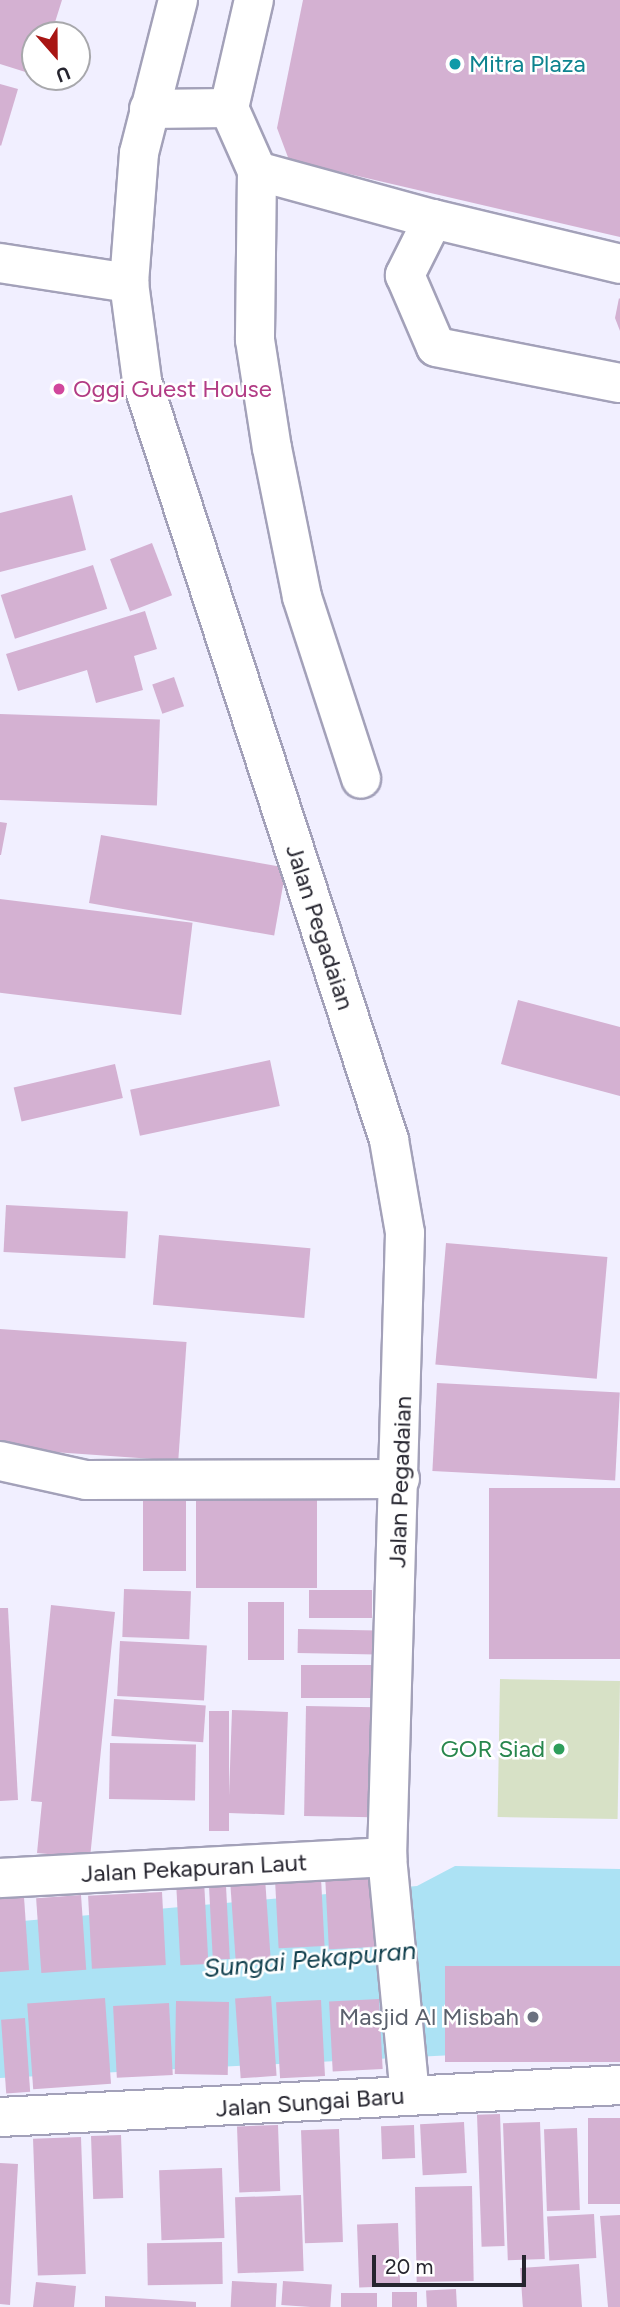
<!DOCTYPE html>
<html>
<head>
<meta charset="utf-8">
<style>
	body { margin:0 }
	#map { position:relative; width:620px; height:2307px; overflow:hidden; background:#f1efff; font-family:Figtree,sans-serif }
	div>[style] { position:absolute }
	.green>* { inset:0; background:#d7e1c6; transform-origin:0 0 }
	.water>* { inset:0; background:#ace2f4 }
	.building>* { inset:0; background:#d4b1d2; transform-origin:0 0 }
	.roads { filter:drop-shadow(2px 0 #a3a1b9) drop-shadow(-2px 0 #a3a1b9) drop-shadow(0 2px #a3a1b9) drop-shadow(0 -2px #a3a1b9) }
	.minor>* { height:38px; margin:-19px; padding:0 19px; transform-origin:19px; border-radius:19px; background:#fff }
	.dots>* { width:19px; height:19px; translate:-50% -50%; box-sizing:border-box; border:4px solid #fff; border-radius:50% }
	span { translate:-50% -50%; white-space:nowrap; text-align:center; line-height:1.15; -webkit-text-stroke:5px #fff; paint-order:stroke }
	.culture-label { font-size:24px; color:#0d838f }
	.left { translate:0 -50%; text-align:left }
	.hotel-label { font-size:24px; color:#b23c85 }
	.street-label { font-size:24px; color:#26252f }
	.leisure-label { font-size:24px; color:#27864d }
	.right { translate:-100% -50%; text-align:right }
	.worship-label { font-size:24px; color:#5b616d }
	.water-label { font-size:26px; color:#0f3e4c; font-style:italic }
	.north { position:absolute; left:21px; top:21px; width:70px; height:70px; box-sizing:border-box; background:#fff; border:2px solid #a8a8ac; border-radius:50%; rotate:159deg; font-size:19px; font-weight:700; line-height:28px; text-align:center; color:#26252f }
	.north::after { content:''; display:block; margin:auto; width:24px; height:32px; background:#a81513; clip-path:polygon(50% 0,100% 100%,50% 72%,0 100%) }
	.scale { position:absolute; left:372px; top:2255px; width:154px; height:32px; box-sizing:border-box; border:4px solid #26252f; border-top:0; padding-left:9px; font-size:21px; line-height:24px; white-space:nowrap; color:#26252f; -webkit-text-stroke:5px #fff; paint-order:stroke }
</style>
</head>
<body>
<div id="map">
	<div class="green">
		<i style="left:500px;top:1679px;width:120px;height:138px;rotate:1deg"></i>
	</div>
	<div class="water">
		<i style="clip-path:polygon(455px 1866px,620px 1869px,620px 2055px,454px 2055px,0 2078px,0 1923px,417px 1886px)"></i>
	</div>
	<div class="building">
		<i style="clip-path:polygon(0 0,62px 0,51px 35px,35px 35px,35px 75px,0 64px)"></i>
		<i style="clip-path:polygon(303px 0,620px 0,620px 237px,289px 160px,277px 128px)"></i>
		<i style="clip-path:polygon(0 84px,18px 89px,1px 146px,0 145px)"></i>
		<i style="clip-path:polygon(619px 298px,620px 299px,620px 331px,615px 318px)"></i>
		<i style="clip-path:polygon(72px 495px,86px 550px,0 572px,0 513px)"></i>
		<i style="left:152px;top:543px;width:56px;height:45px;rotate:69deg"></i>
		<i style="left:93px;top:565px;width:46px;height:97px;rotate:72deg"></i>
		<i style="clip-path:polygon(145px 611px,157px 649px,134px 656px,143px 690px,96px 703px,87px 670px,18px 691px,6px 654px)"></i>
		<i style="left:174px;top:677px;width:31px;height:23px;rotate:71deg"></i>
		<i style="left:0;top:714px;width:160px;height:86px;rotate:2deg"></i>
		<i style="clip-path:polygon(0 822px,7px 823px,1px 855px,0 855px)"></i>
		<i style="left:101px;top:835px;width:188px;height:69px;rotate:10deg"></i>
		<i style="left:0;top:899px;width:194px;height:93px;rotate:7deg"></i>
		<i style="clip-path:polygon(518px 1000px,620px 1027px,620px 1096px,501px 1064px)"></i>
		<i style="left:270px;top:1060px;width:47px;height:143px;rotate:78deg"></i>
		<i style="left:115px;top:1064px;width:35px;height:104px;rotate:77deg"></i>
		<i style="left:6px;top:1205px;width:122px;height:47px;rotate:3deg"></i>
		<i style="left:159px;top:1235px;width:152px;height:70px;rotate:5deg"></i>
		<i style="left:446px;top:1243px;width:162px;height:122px;rotate:5deg"></i>
		<i style="left:0;top:1329px;width:187px;height:119px;rotate:4deg"></i>
		<i style="left:437px;top:1383px;width:183px;height:88px;rotate:3deg"></i>
		<i style="left:489px;top:1488px;width:131px;height:171px"></i>
		<i style="left:196px;top:1490px;width:121px;height:98px"></i>
		<i style="left:143px;top:1491px;width:43px;height:80px"></i>
		<i style="left:124px;top:1589px;width:67px;height:48px;rotate:2deg"></i>
		<i style="left:372px;top:1590px;width:28px;height:63px;rotate:90deg"></i>
		<i style="left:248px;top:1602px;width:36px;height:58px"></i>
		<i style="clip-path:polygon(51px 1605px,115px 1612px,90px 1858px,37px 1853px,42px 1802px,31px 1801px)"></i>
		<i style="clip-path:polygon(0 1608px,8px 1608px,18px 1800px,0 1801px)"></i>
		<i style="left:298px;top:1629px;width:79px;height:24px;rotate:1deg"></i>
		<i style="left:120px;top:1641px;width:87px;height:55px;rotate:3deg"></i>
		<i style="left:301px;top:1665px;width:72px;height:33px"></i>
		<i style="left:114px;top:1699px;width:92px;height:37px;rotate:4deg"></i>
		<i style="left:306px;top:1706px;width:68px;height:110px;rotate:1deg"></i>
		<i style="left:232px;top:1710px;width:56px;height:103px;rotate:2deg"></i>
		<i style="left:209px;top:1711px;width:20px;height:120px"></i>
		<i style="left:110px;top:1743px;width:86px;height:56px;rotate:1deg"></i>
		<i style="left:372px;top:1873px;width:74px;height:47px;rotate:87deg"></i>
		<i style="left:265px;top:1878px;width:86px;height:35px;rotate:86deg"></i>
		<i style="left:321px;top:1878px;width:68px;height:46px;rotate:87deg"></i>
		<i style="left:204px;top:1880px;width:84px;height:28px;rotate:87deg"></i>
		<i style="left:226px;top:1886px;width:73px;height:17px;rotate:87deg"></i>
		<i style="left:162px;top:1892px;width:73px;height:74px;rotate:87deg"></i>
		<i style="left:81px;top:1895px;width:75px;height:45px;rotate:86deg"></i>
		<i style="clip-path:polygon(24px 1897px,29px 1970px,0 1972px,0 1899px)"></i>
		<i style="left:620px;top:1966px;width:96px;height:175px;rotate:90deg"></i>
		<i style="left:271px;top:1996px;width:80px;height:36px;rotate:86deg"></i>
		<i style="left:105px;top:1998px;width:86px;height:78px;rotate:86deg"></i>
		<i style="left:379px;top:1999px;width:70px;height:50px;rotate:87deg"></i>
		<i style="left:321px;top:2000px;width:76px;height:45px;rotate:87deg"></i>
		<i style="left:229px;top:2002px;width:73px;height:53px;rotate:91deg"></i>
		<i style="left:169px;top:2003px;width:72px;height:56px;rotate:87deg"></i>
		<i style="left:25px;top:2018px;width:74px;height:24px;rotate:86deg"></i>
		<i style="left:500px;top:2114px;width:132px;height:23px;rotate:88deg"></i>
		<i style="left:620px;top:2118px;width:86px;height:32px;rotate:90deg"></i>
		<i style="left:464px;top:2122px;width:51px;height:44px;rotate:87deg"></i>
		<i style="left:540px;top:2122px;width:137px;height:37px;rotate:88deg"></i>
		<i style="left:278px;top:2125px;width:66px;height:41px;rotate:88deg"></i>
		<i style="left:414px;top:2125px;width:33px;height:33px;rotate:88deg"></i>
		<i style="left:577px;top:2128px;width:82px;height:33px;rotate:88deg"></i>
		<i style="left:339px;top:2129px;width:113px;height:38px;rotate:88deg"></i>
		<i style="left:121px;top:2135px;width:63px;height:30px;rotate:88deg"></i>
		<i style="left:81px;top:2137px;width:137px;height:48px;rotate:88deg"></i>
		<i style="clip-path:polygon(0 2163px,18px 2164px,10px 2305px,0 2304px)"></i>
		<i style="left:222px;top:2168px;width:70px;height:63px;rotate:88deg"></i>
		<i style="left:472px;top:2186px;width:95px;height:57px;rotate:89deg"></i>
		<i style="left:301px;top:2195px;width:76px;height:66px;rotate:88deg"></i>
		<i style="left:594px;top:2214px;width:44px;height:47px;rotate:87deg"></i>
		<i style="clip-path:polygon(620px 2215px,620px 2307px,608px 2307px,600px 2216px)"></i>
		<i style="left:398px;top:2223px;width:63px;height:41px;rotate:88deg"></i>
		<i style="left:222px;top:2242px;width:42px;height:75px;rotate:89deg"></i>
		<i style="left:579px;top:2264px;width:43px;height:59px;rotate:86deg"></i>
		<i style="left:232px;top:2281px;width:45px;height:26px;rotate:3deg"></i>
		<i style="left:283px;top:2281px;width:49px;height:24px;rotate:4deg"></i>
		<i style="clip-path:polygon(36px 2282px,76px 2286px,74px 2307px,33px 2307px)"></i>
		<i style="left:456px;top:2289px;width:18px;height:30px;rotate:87deg"></i>
		<i style="left:417px;top:2292px;width:15px;height:25px;rotate:90deg"></i>
		<i style="left:341px;top:2293px;width:36px;height:14px"></i>
		<i style="clip-path:polygon(105px 2296px,196px 2302px,196px 2307px,105px 2307px)"></i>
	</div>
	<div class="roads">
		<div class="minor">
			<i style="left:178px;top:0;width:158px;rotate:104.3deg"></i>
			<i style="left:139px;top:153px;width:130px;rotate:94.4deg"></i>
			<i style="left:129px;top:283px;width:99px;rotate:82.4deg"></i>
			<i style="left:142px;top:381px;width:798px;rotate:71.97deg"></i>
			<i style="left:389px;top:1140px;width:94px;rotate:80.2deg"></i>
			<i style="left:405px;top:1233px;width:624px;rotate:91.65deg"></i>
			<i style="left:387px;top:1857px;width:240px;rotate:84.5deg"></i>
			<i style="left:229px;top:108px;width:111px;rotate:-77deg"></i>
			<i style="left:149px;top:109px;width:80px;rotate:-0.7deg"></i>
			<i style="left:229px;top:108px;width:69px;rotate:66deg"></i>
			<i style="left:257px;top:171px;width:182px;rotate:15.3deg"></i>
			<i style="left:433px;top:219px;width:63px;rotate:116.6deg"></i>
			<i style="left:405px;top:275px;width:78px;rotate:66.7deg"></i>
			<i style="left:436px;top:347px;width:187px;rotate:11.1deg"></i>
			<i style="left:257px;top:171px;width:169px;rotate:90.7deg"></i>
			<i style="left:255px;top:340px;width:109px;rotate:81.1deg"></i>
			<i style="left:272px;top:448px;width:152px;rotate:78.6deg"></i>
			<i style="left:302px;top:597px;width:191px;rotate:72deg"></i>
			<i style="left:433px;top:219px;width:192px;rotate:13.5deg"></i>
			<i style="left:0;top:263px;width:131px;rotate:8.8deg"></i>
			<i style="left:0;top:1461px;width:88px;rotate:12.5deg"></i>
			<i style="left:86px;top:1480px;width:314px;rotate:-0.2deg"></i>
			<i style="left:0;top:1878px;width:388px;rotate:-3.1deg"></i>
			<i style="left:0;top:2117px;width:621px;rotate:-2.95deg"></i>
		</div>
	</div>
	<div class="dots">
		<i style="left:455px;top:64px;background:#0f9aa8"></i>
		<i style="left:59px;top:389px;background:#d1479c"></i>
		<i style="left:559px;top:1749px;background:#2e9e5b"></i>
		<i style="left:533px;top:2017px;background:#6b7280"></i>
	</div>
	<div class="culture-label">
		<span class="left" style="left:469px;top:64px">Mitra Plaza</span>
	</div>
	<div class="hotel-label">
		<span class="left" style="left:73px;top:389px">Oggi Guest House</span>
	</div>
	<div class="street-label">
		<span style="left:320px;top:927px;rotate:72deg">Jalan Pegadaian</span>
		<span style="left:400px;top:1482px;rotate:-88deg">Jalan Pegadaian</span>
		<span style="left:194px;top:1868px;rotate:-3deg">Jalan Pekapuran Laut</span>
		<span style="left:310px;top:2102px;rotate:-4deg">Jalan Sungai Baru</span>
	</div>
	<div class="leisure-label">
		<span class="right" style="left:545px;top:1749px">GOR Siad</span>
	</div>
	<div class="worship-label">
		<span class="right" style="left:519px;top:2017px">Masjid Al Misbah</span>
	</div>
	<div class="water-label">
		<span style="left:310px;top:1960px;rotate:-5deg">Sungai Pekapuran</span>
	</div>
	<div class="north">U</div>
	<div class="scale">20 m</div>
</div>
</body>
</html>
